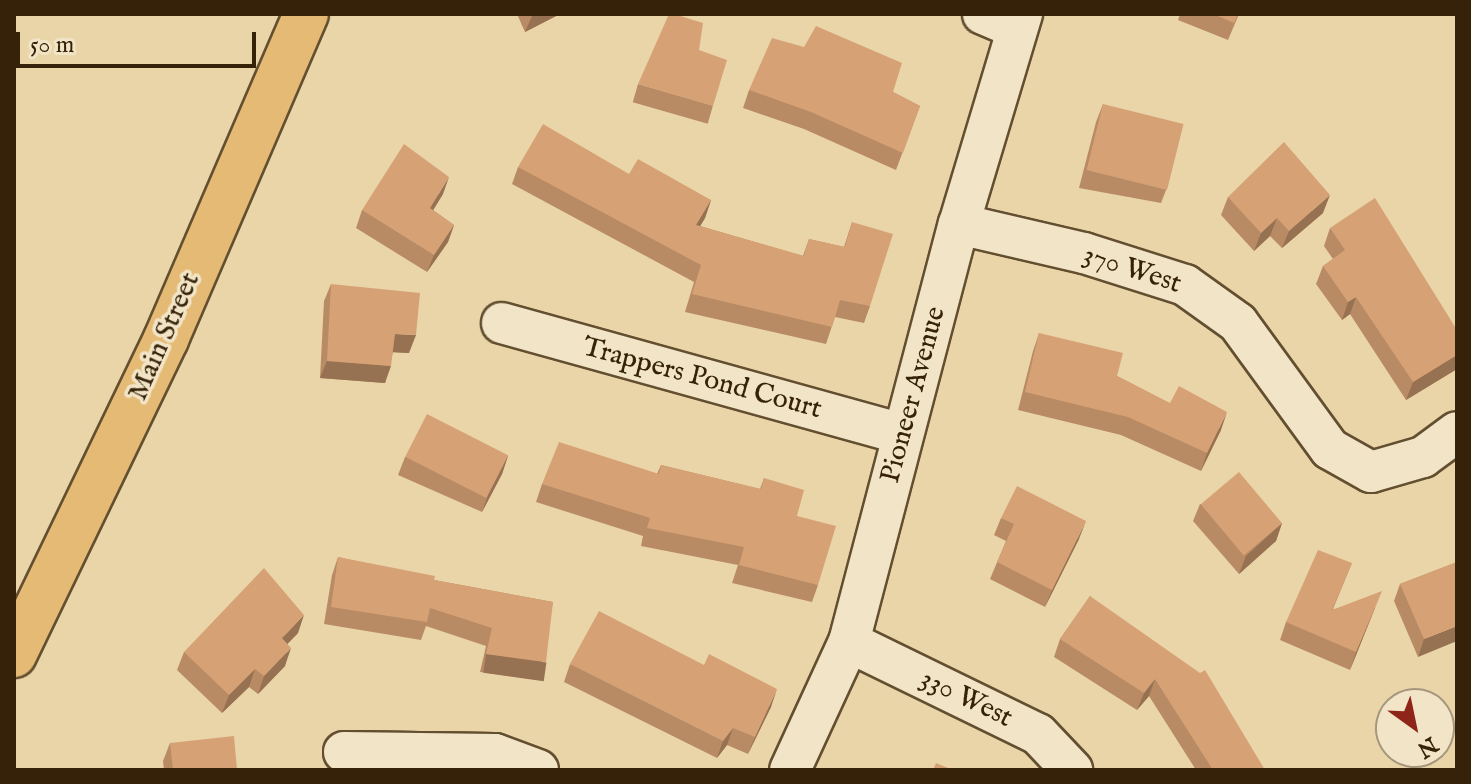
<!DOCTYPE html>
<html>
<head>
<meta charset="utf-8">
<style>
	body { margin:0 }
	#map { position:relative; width:1471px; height:784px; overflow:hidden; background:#ead5a9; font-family:"IM FELL English",serif }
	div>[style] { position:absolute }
	.roads { filter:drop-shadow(2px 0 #634f30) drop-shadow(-2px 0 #634f30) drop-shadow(0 2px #634f30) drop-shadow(0 -2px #634f30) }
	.minor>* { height:40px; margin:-20px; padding:0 20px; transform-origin:20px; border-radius:20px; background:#f1e4c7 }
	.highway>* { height:44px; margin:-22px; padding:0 22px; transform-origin:22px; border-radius:22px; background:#e5ba74 }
	.wall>* { inset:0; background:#b88b65; transform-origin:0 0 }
	.shaded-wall>* { inset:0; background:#967152; transform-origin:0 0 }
	.building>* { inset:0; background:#d6a275; transform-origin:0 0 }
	span { translate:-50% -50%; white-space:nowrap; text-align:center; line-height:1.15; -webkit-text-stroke:7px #f1e4c7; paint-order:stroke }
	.street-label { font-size:28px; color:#362208 }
	.frame { position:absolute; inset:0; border:16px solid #362208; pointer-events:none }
	.north { position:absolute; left:1375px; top:688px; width:80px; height:80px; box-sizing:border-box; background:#f1e4c7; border:2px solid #a6967b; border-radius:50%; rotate:147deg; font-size:22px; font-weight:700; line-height:32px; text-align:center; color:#362208 }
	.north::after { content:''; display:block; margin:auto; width:28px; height:36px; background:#8f2418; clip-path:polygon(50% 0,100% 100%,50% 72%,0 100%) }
	.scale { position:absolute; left:16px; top:32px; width:240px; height:36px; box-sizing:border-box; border:4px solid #362208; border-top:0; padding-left:10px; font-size:24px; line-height:28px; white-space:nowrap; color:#362208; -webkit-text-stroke:6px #f1e4c7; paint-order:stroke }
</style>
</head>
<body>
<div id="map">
	<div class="roads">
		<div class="minor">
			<i style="left:983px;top:14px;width:36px;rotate:23deg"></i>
			<i style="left:959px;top:224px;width:128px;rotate:13.1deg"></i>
			<i style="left:1084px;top:253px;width:106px;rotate:17.6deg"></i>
			<i style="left:1185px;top:285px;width:65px;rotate:35.6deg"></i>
			<i style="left:1238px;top:323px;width:156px;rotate:53.9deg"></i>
			<i style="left:1330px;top:449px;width:47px;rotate:29.3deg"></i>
			<i style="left:1371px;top:472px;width:54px;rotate:-16.1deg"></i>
			<i style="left:1423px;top:457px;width:42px;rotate:-36.3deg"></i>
			<i style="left:502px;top:323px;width:416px;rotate:15.5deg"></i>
			<i style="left:849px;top:642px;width:210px;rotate:26deg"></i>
			<i style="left:1038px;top:734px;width:50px;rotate:46.6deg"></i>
			<i style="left:344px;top:752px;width:151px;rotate:0.8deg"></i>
			<i style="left:495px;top:754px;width:46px;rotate:20.4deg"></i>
			<i style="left:790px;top:770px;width:141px;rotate:-65.3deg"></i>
			<i style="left:849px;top:642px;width:432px;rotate:-75.3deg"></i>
			<i style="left:959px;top:224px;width:219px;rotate:-73.3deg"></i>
		</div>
		<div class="highway">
			<i style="left:14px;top:655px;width:351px;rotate:-64.3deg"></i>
			<i style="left:166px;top:339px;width:354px;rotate:-66.7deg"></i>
		</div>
	</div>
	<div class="wall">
		<i style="clip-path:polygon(517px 14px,560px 14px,525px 32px)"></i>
		<i style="clip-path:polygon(1180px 14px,1239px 14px,1228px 40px,1178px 20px)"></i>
		<i style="left:638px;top:84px;width:78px;height:19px;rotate:16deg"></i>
		<i style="clip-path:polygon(749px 90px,893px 92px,920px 106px,896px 170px,804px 129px,743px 108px)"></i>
		<i style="clip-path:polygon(1103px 104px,1168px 185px,1161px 203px,1079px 188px,1096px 122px)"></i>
		<i style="clip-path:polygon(518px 167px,629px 174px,711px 200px,705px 218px,700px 226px,803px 256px,809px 239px,844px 247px,852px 222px,870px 306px,864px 323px,835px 317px,826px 344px,685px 312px,694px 282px,512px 184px)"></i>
		<i style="clip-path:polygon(443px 194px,433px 210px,454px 225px,448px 242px,427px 272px,356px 228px,362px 210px)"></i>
		<i style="clip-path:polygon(1228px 197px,1323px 213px,1282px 248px,1270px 236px,1254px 251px,1221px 215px)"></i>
		<i style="clip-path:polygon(1330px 228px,1457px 330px,1457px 369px,1406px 400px,1350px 314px,1342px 320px,1316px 284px,1323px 266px,1333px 259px,1324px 246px)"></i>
		<i style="clip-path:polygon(331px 284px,409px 353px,393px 352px,385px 383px,320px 378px,324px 301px)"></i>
		<i style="clip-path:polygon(1039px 333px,1117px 376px,1221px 430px,1201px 471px,1121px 435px,1018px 410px,1033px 351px)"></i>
		<i style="clip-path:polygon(508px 456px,502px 474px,482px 512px,398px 475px,405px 457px)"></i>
		<i style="clip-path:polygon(661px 465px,760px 489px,764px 478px,797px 516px,818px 585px,812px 602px,732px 583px,738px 565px,641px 546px,643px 536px,536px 502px,542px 484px,657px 474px)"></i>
		<i style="clip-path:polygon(1200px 504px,1282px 523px,1276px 541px,1239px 574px,1193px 521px)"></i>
		<i style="clip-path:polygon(1001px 518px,1079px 539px,1045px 607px,990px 579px,1006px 541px,994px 535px)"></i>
		<i style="clip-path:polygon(338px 557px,434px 580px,553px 602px,539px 680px,480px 672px,486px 646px,426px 626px,421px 640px,324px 624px,332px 575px)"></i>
		<i style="clip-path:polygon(1457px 562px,1418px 657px,1394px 601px,1400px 584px)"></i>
		<i style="clip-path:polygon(1352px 563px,1333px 609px,1375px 608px,1350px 670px,1280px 640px,1286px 622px)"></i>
		<i style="clip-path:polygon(1090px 596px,1265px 770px,1196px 770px,1149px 696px,1137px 710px,1054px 657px,1060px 639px)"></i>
		<i style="clip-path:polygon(298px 633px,287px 644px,285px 666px,258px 694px,249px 687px,222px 713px,177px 670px,184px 652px)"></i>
		<i style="clip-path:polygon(570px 664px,771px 707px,748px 754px,727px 745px,717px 758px,564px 682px)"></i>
		<i style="clip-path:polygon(170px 743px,237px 770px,164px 770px,163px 761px)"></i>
	</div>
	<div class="shaded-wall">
		<i style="clip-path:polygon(533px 14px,560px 14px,525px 32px)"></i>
		<i style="clip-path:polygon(449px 177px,443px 194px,424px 225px,430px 208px)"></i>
		<i style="clip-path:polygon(1330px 195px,1323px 213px,1282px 248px,1289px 231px)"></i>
		<i style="clip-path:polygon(711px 200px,705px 218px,690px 243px,696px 225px)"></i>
		<i style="clip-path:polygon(1277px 218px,1270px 236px,1254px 251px,1261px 233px)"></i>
		<i style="clip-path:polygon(454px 225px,448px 242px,427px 272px,434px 255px)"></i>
		<i style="clip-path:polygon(1356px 297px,1350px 314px,1342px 320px,1348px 302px)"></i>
		<i style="clip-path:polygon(395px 334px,416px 335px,409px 353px,388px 352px)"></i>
		<i style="clip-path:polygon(1457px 355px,1457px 369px,1406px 400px,1413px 382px)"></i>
		<i style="clip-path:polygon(327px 361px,391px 366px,385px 383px,320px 378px)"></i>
		<i style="clip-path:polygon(1227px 412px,1221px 430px,1201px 471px,1207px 453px)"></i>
		<i style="clip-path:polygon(508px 456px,502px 474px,482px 512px,488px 495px)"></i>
		<i style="clip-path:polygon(1086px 521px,1079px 539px,1045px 607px,1052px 590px)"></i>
		<i style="clip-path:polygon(1282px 523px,1276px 541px,1239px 574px,1246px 556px)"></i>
		<i style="clip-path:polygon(1382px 591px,1375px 608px,1350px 670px,1356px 652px)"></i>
		<i style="clip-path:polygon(304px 615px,298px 633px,276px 656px,282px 638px)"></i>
		<i style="clip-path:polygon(1457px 626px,1457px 641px,1418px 657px,1424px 639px)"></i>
		<i style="clip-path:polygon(291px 648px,285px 666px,258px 694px,264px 676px)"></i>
		<i style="left:486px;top:654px;width:61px;height:19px;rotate:8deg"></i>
		<i style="clip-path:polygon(255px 669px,249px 687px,222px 713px,229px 695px)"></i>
		<i style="clip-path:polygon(1155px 679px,1149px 696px,1137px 710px,1144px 693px)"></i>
		<i style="clip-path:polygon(777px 689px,771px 707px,748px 754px,755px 737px)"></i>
		<i style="clip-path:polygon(733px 728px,727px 745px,717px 758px,723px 741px)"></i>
	</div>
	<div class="building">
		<i style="clip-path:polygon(669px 14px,674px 14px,703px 23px,699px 50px,727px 60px,713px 106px,638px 84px)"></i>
		<i style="clip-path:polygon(1213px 14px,1238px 14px,1234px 23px)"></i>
		<i style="clip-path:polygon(816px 26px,902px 63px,893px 92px,920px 106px,903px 153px,811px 112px,749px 90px,772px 38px,804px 47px)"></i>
		<i style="left:1103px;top:104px;width:83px;height:68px;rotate:14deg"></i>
		<i style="clip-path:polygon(543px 124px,629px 174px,638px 159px,711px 200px,696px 225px,804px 256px,809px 239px,845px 247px,852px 222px,893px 234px,870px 306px,840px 300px,832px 327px,692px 294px,701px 265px,518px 167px)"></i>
		<i style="clip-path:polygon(1284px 142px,1330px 195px,1289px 231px,1277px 218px,1261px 233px,1228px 197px)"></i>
		<i style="clip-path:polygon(404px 144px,449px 177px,430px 208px,454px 225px,434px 255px,362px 210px)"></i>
		<i style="clip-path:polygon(1375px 198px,1457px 330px,1457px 355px,1413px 382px,1356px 297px,1348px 302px,1323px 266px,1345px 250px,1330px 228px)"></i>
		<i style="clip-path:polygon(331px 284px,420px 293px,416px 335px,395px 334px,391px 366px,327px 361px)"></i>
		<i style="clip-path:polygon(1039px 333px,1123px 353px,1117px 376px,1170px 403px,1179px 386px,1227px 412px,1207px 453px,1128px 417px,1025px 392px)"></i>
		<i style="left:427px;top:414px;width:91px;height:48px;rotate:27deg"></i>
		<i style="clip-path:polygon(559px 442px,659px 474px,661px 465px,761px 489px,764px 478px,804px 490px,797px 516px,836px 526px,818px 585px,739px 565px,744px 547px,647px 528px,650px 518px,542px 484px)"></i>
		<i style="left:1239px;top:472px;width:67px;height:50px;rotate:50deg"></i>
		<i style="clip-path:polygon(1017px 486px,1086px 521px,1052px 590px,997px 562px,1014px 524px,1001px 518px)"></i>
		<i style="clip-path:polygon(1318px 550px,1352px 563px,1332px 610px,1382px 591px,1356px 652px,1286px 622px)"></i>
		<i style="clip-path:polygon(338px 557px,435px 576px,434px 580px,553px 602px,546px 662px,486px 654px,492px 628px,430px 608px,427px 622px,331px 607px)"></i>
		<i style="clip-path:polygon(1457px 562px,1457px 626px,1424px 639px,1400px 584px)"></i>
		<i style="clip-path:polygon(264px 568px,304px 615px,282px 638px,291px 648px,264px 676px,255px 669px,229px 695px,184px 652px)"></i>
		<i style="clip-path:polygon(1090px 596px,1200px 673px,1205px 670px,1265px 770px,1213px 770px,1155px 679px,1144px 693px,1060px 639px)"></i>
		<i style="clip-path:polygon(599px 611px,704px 665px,709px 654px,777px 689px,755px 737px,733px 728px,723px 741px,570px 664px)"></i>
		<i style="clip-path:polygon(234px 736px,237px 770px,173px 770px,170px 743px)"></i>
		<i style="clip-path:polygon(936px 763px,953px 770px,933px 770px)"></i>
	</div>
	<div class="street-label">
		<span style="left:1132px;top:270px;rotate:18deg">370 West</span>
		<span style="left:165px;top:337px;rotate:-66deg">Main Street</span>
		<span style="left:702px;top:379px;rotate:15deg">Trappers Pond Court</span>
		<span style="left:914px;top:395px;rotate:-75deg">Pioneer Avenue</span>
		<span style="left:966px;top:699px;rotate:26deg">330 West</span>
	</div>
	<div class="frame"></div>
	<div class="north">N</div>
	<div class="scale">50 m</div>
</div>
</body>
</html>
